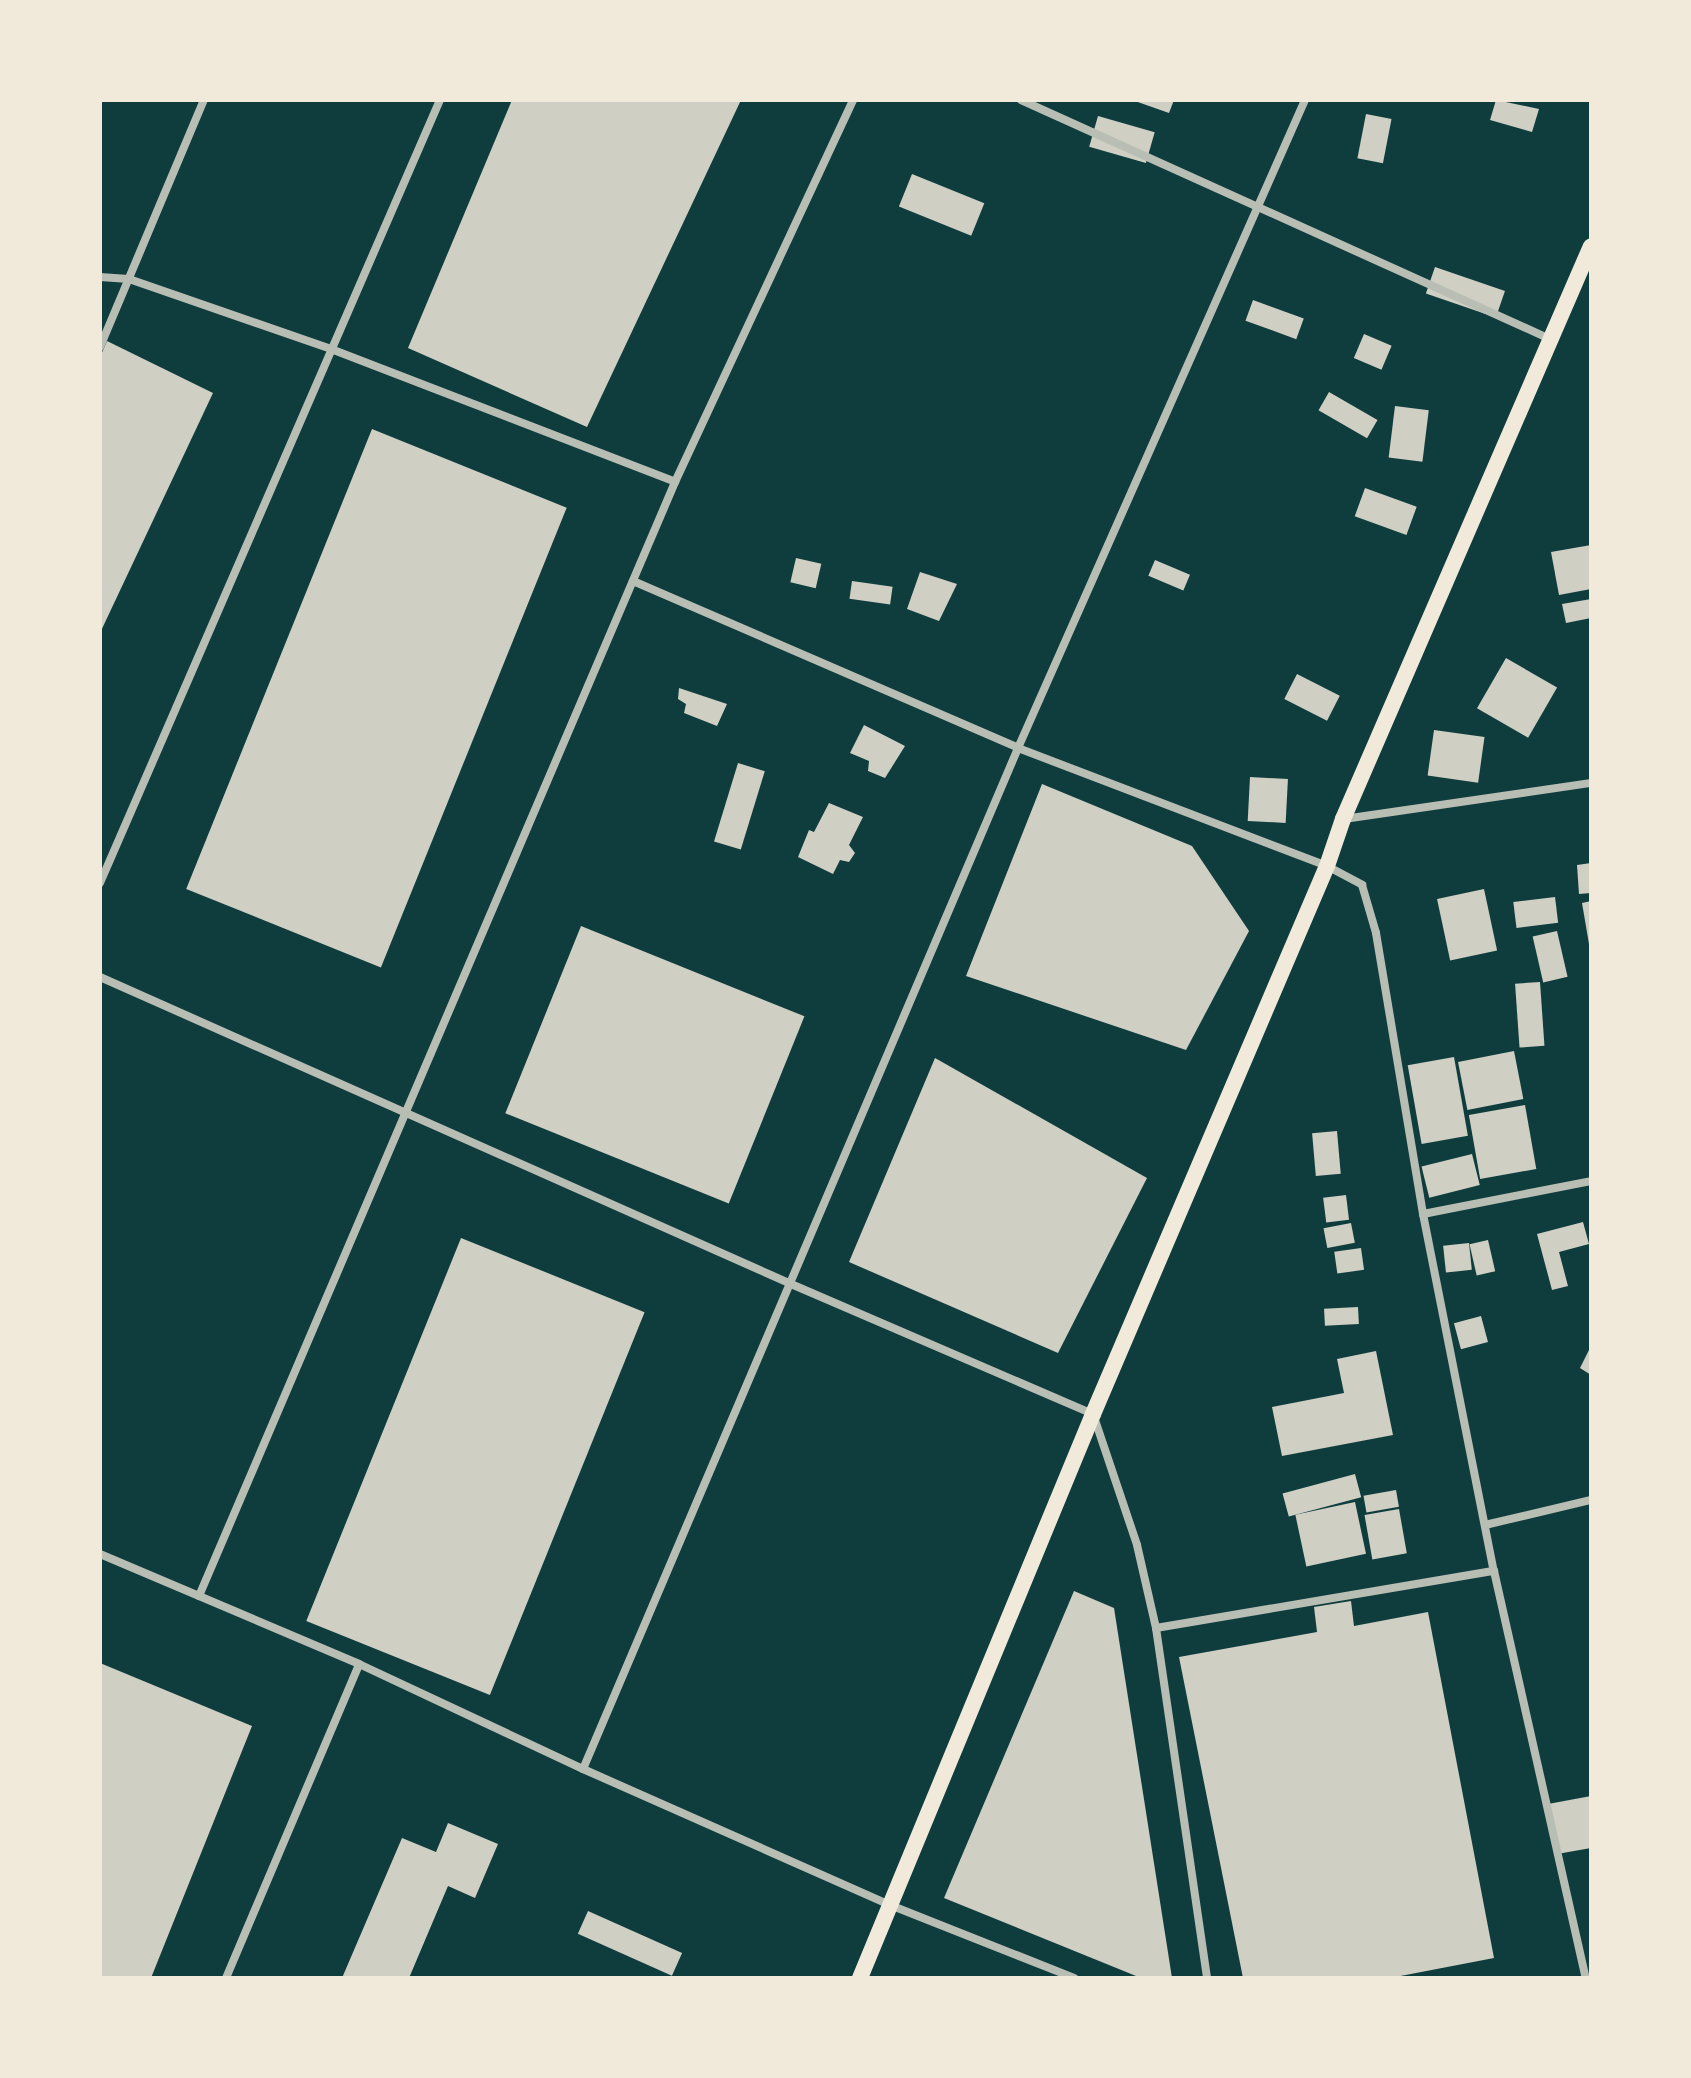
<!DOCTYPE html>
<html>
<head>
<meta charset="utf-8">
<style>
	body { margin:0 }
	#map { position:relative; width:1691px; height:2078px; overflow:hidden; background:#0f3d3e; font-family:Lato,sans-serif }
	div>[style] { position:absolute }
	.building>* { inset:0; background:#cfcfc3; transform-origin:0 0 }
	.minor>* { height:8px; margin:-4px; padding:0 4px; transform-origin:4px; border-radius:4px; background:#b8beb3 }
	.secondary>* { height:16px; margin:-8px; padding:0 8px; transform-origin:8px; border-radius:8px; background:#f1e9da }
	span { translate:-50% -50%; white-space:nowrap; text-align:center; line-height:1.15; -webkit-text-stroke:6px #f1e9da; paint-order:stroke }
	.frame { position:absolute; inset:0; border:102px solid #f1e9da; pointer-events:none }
</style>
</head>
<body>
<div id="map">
	<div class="building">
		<i style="clip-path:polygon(512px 100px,741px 100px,587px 427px,408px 348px)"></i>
		<i style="clip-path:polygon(1132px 100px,1174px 100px,1169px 113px)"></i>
		<i style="clip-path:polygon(1496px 100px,1539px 109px,1532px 132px,1490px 120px)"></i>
		<i style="left:1366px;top:114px;width:26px;height:45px;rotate:11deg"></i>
		<i style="left:1098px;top:116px;width:59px;height:32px;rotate:16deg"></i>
		<i style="left:912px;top:174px;width:78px;height:35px;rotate:22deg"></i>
		<i style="left:1435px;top:267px;width:74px;height:28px;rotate:19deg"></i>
		<i style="left:1253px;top:300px;width:54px;height:22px;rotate:20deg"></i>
		<i style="left:1364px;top:334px;width:30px;height:26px;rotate:23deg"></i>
		<i style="clip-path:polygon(107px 341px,213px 393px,100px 633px,100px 357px)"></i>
		<i style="left:1329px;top:392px;width:56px;height:21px;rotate:30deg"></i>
		<i style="left:1395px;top:406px;width:34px;height:52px;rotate:7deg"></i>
		<i style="left:372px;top:429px;width:210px;height:496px;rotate:22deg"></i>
		<i style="left:1365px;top:488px;width:55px;height:30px;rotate:20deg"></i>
		<i style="clip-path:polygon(1591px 545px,1591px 589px,1559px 595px,1551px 552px)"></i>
		<i style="left:796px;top:558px;width:26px;height:25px;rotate:13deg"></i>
		<i style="left:1155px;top:560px;width:38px;height:17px;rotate:23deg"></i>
		<i style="clip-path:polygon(920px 572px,957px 584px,939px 621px,907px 609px)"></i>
		<i style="left:852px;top:581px;width:41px;height:18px;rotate:8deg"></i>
		<i style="clip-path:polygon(1591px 599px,1591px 618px,1566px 623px,1562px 604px)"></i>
		<i style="left:1506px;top:658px;width:59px;height:58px;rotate:30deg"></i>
		<i style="left:1297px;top:674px;width:48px;height:28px;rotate:27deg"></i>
		<i style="clip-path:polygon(679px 688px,727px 704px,717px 726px,684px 713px,686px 704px,678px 699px)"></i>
		<i style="clip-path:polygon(864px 725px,905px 746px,885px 778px,868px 771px,869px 761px,850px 753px)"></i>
		<i style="left:1434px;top:730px;width:51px;height:46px;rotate:8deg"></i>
		<i style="left:738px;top:763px;width:28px;height:82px;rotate:17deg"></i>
		<i style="left:1250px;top:777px;width:38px;height:44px;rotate:3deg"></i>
		<i style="clip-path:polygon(1042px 784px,1192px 846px,1249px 931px,1186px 1050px,966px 976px)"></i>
		<i style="clip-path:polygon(829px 803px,863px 817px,849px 845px,855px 853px,849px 862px,840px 860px,833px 874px,798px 857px,809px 830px,814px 832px)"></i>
		<i style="clip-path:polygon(1591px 863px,1591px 893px,1579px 894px,1577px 865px)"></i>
		<i style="left:1484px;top:889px;width:63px;height:48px;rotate:78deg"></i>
		<i style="left:1555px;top:897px;width:26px;height:42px;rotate:83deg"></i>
		<i style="clip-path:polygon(1591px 901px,1591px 944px,1589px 944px,1582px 903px)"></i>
		<i style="left:581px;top:926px;width:241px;height:202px;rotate:22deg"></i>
		<i style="left:1557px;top:931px;width:47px;height:25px;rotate:77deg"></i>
		<i style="left:1540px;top:982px;width:64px;height:25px;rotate:86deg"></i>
		<i style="left:1514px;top:1051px;width:49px;height:57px;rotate:79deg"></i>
		<i style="left:1454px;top:1057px;width:80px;height:47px;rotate:80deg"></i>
		<i style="clip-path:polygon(935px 1058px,1147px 1178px,1058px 1353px,849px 1262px)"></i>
		<i style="left:1525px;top:1105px;width:65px;height:57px;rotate:80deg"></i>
		<i style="left:1337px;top:1131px;width:43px;height:25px;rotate:85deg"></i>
		<i style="left:1472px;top:1154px;width:32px;height:52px;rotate:76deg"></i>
		<i style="left:1346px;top:1195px;width:25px;height:23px;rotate:83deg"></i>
		<i style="clip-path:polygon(1583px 1222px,1589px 1244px,1559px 1252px,1568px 1286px,1552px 1290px,1537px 1234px)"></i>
		<i style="left:1351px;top:1223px;width:20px;height:28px;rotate:79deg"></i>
		<i style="left:461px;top:1238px;width:198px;height:413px;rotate:22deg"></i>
		<i style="left:1488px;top:1240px;width:32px;height:19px;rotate:77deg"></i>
		<i style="left:1469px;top:1243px;width:27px;height:26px;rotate:84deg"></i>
		<i style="left:1361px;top:1248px;width:22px;height:27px;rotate:82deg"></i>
		<i style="left:1358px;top:1307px;width:17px;height:34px;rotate:87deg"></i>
		<i style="left:1481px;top:1316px;width:27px;height:28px;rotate:75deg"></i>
		<i style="clip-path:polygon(1591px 1346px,1591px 1375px,1580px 1368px)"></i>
		<i style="clip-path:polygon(1376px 1351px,1393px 1435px,1282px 1456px,1272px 1407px,1344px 1393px,1337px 1359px)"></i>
		<i style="left:1355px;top:1474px;width:24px;height:75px;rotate:75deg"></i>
		<i style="left:1396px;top:1490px;width:17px;height:33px;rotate:80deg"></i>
		<i style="left:1355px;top:1502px;width:53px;height:61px;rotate:78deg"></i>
		<i style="left:1399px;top:1509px;width:45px;height:35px;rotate:80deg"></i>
		<i style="clip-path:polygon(1074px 1591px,1114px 1608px,1172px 1978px,1141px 1978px,944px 1898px)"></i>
		<i style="clip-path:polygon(1351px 1601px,1354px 1626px,1428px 1612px,1494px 1958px,1390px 1978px,1243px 1978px,1179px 1657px,1317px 1632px,1314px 1607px)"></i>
		<i style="clip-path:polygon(100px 1663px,252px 1726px,151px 1978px,100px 1978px)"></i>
		<i style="clip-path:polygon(1591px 1796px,1591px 1848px,1557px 1854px,1548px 1804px)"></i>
		<i style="clip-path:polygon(448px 1823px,498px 1844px,475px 1898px,448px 1886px,409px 1978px,342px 1978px,402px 1838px,436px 1852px)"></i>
		<i style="left:588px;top:1911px;width:103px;height:25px;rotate:24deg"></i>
	</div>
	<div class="minor">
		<i style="left:1021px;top:100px;width:580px;rotate:24.31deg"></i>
		<i style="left:100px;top:277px;width:29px;rotate:4deg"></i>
		<i style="left:129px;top:279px;width:214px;rotate:19.1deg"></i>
		<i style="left:331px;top:349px;width:369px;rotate:21.1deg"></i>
		<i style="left:100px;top:347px;width:268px;rotate:-67.2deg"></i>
		<i style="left:633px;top:581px;width:420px;rotate:23.4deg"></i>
		<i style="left:1018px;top:748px;width:331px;rotate:20.9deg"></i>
		<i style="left:1327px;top:866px;width:40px;rotate:28deg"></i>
		<i style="left:1362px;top:885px;width:50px;rotate:73.7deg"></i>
		<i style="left:1376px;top:933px;width:285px;rotate:80.5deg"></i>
		<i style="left:1423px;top:1214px;width:364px;rotate:78.8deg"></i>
		<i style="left:1494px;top:1571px;width:417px;rotate:77.3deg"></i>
		<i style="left:1344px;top:819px;width:250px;rotate:-8.3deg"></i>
		<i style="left:100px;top:883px;width:854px;rotate:-66.53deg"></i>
		<i style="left:100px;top:977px;width:756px;rotate:23.95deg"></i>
		<i style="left:791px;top:1284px;width:329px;rotate:23.3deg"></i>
		<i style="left:1093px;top:1414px;width:138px;rotate:71.4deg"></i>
		<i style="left:1137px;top:1545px;width:85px;rotate:77.1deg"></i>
		<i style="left:1156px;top:1628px;width:354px;rotate:81.7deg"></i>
		<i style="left:1423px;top:1214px;width:171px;rotate:-11.1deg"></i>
		<i style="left:1485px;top:1525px;width:109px;rotate:-13.3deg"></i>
		<i style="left:100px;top:1554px;width:281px;rotate:23deg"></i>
		<i style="left:359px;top:1664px;width:247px;rotate:25.1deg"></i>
		<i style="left:583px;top:1769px;width:336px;rotate:23.9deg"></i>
		<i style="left:890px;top:1905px;width:198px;rotate:21.6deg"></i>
		<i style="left:199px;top:1596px;width:1211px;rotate:-66.86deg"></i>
		<i style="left:675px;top:482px;width:421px;rotate:-65deg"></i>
		<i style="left:1156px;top:1628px;width:343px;rotate:-9.6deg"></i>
		<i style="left:583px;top:1769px;width:1110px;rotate:-66.92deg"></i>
		<i style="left:1018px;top:748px;width:709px;rotate:-66.11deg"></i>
		<i style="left:226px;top:1978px;width:341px;rotate:-67deg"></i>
	</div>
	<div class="secondary">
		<i style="left:860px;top:1978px;width:610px;rotate:-67.55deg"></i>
		<i style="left:1093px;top:1414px;width:596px;rotate:-66.88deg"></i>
		<i style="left:1327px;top:866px;width:50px;rotate:-71.2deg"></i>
		<i style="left:1343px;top:819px;width:624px;rotate:-66.6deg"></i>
	</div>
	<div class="frame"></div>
</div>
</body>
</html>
